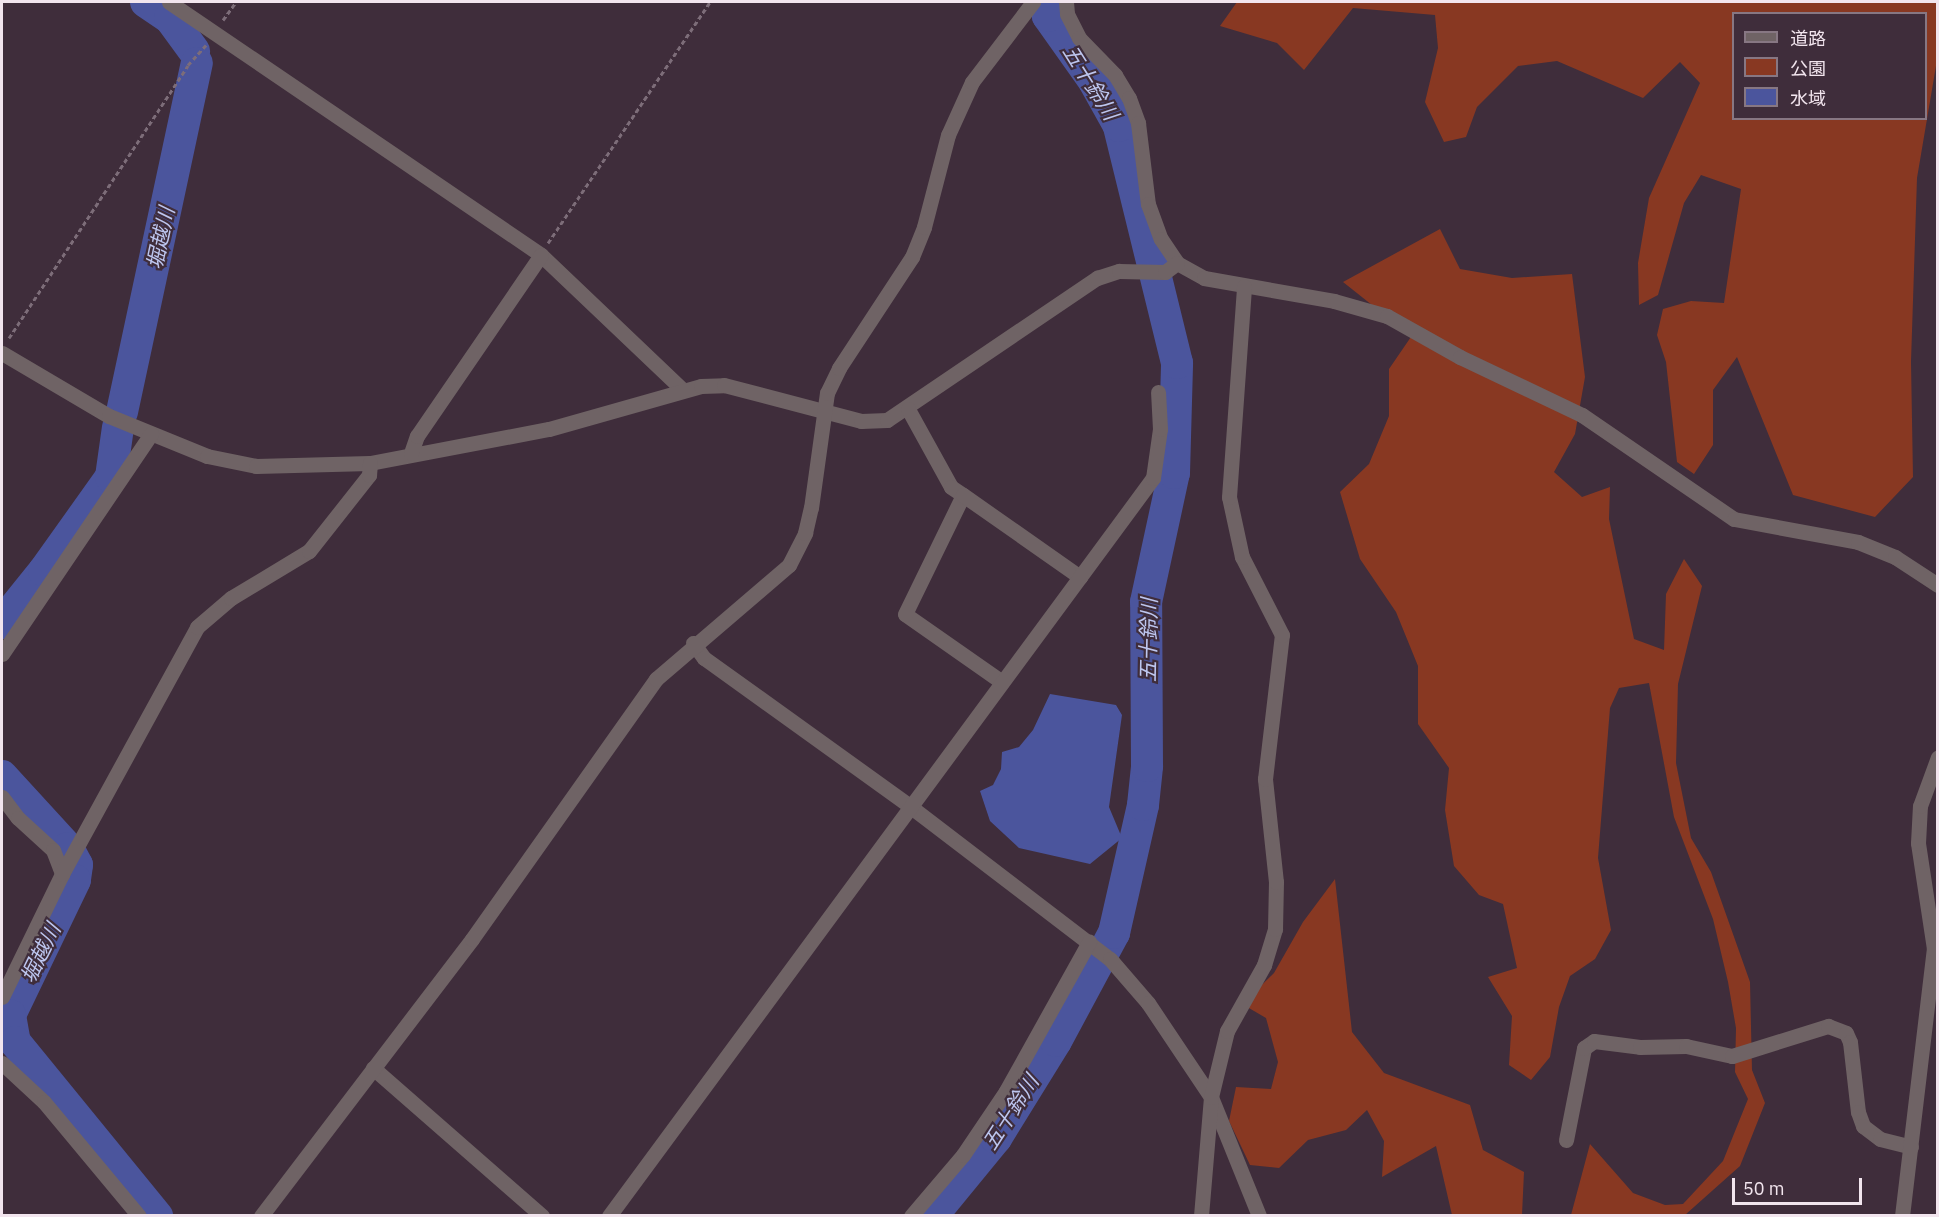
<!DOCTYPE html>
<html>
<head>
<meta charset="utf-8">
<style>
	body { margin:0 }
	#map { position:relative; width:1939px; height:1217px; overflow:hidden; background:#3f2d3b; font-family:"IBM Plex Sans","Noto Sans JP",sans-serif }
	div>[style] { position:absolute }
	.green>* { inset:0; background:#883822 }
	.water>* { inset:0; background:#4b559d }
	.river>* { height:32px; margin:-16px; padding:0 16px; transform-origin:16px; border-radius:16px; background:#4b559d }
	.path>* { height:3px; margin-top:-1.5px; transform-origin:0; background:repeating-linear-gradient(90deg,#7d6d79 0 4.5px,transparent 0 7.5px) }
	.minor>* { height:15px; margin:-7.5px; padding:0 7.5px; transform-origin:7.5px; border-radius:7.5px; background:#6f6365 }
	span { translate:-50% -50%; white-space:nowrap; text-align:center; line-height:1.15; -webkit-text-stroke:4.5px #3f2d3b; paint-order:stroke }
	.water-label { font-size:21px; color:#bdc6ef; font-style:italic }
	.frame { position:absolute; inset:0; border:3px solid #f2e5ee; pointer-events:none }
	.legend { position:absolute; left:1732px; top:12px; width:195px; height:108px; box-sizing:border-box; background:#3f2d3b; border:2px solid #877783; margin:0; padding:8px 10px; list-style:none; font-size:18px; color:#f2e5ee }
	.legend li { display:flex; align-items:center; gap:12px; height:30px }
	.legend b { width:30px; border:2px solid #877783 }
	.scale { position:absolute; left:1732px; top:1178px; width:130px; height:27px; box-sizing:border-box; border:3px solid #f2e5ee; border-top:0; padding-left:8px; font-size:18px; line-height:21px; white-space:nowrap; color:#f2e5ee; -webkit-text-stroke:4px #3f2d3b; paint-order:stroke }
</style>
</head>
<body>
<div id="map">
	<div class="green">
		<i style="clip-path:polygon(evenodd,1237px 2px,1937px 2px,1937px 60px,1917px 178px,1911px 362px,1913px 477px,1875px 517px,1793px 495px,1737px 357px,1713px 390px,1713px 445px,1694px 474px,1677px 462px,1666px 362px,1657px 335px,1663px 309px,1691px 301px,1724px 303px,1741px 189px,1701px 175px,1684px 203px,1658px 295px,1639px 305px,1638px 263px,1649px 198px,1700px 83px,1680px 62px,1643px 98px,1557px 61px,1518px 66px,1477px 107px,1466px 137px,1444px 142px,1425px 102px,1438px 48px,1435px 15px,1353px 8px,1304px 70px,1277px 43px,1220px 26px,1237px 2px,1734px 14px,1926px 14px,1926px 118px,1734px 118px,1734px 14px)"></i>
		<i style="clip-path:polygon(1440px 229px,1460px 269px,1512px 278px,1572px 274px,1585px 377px,1575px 434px,1554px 472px,1582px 497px,1610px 487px,1609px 519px,1634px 639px,1664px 650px,1666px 594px,1684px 559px,1702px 586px,1678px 684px,1676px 763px,1691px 838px,1711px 872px,1750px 982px,1752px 1070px,1765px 1103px,1740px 1166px,1685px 1215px,1571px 1215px,1590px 1144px,1633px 1193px,1665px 1205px,1683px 1204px,1723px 1161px,1748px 1099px,1735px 1072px,1736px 1028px,1728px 982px,1713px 919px,1674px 817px,1649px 683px,1619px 688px,1610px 708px,1598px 858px,1611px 930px,1595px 959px,1570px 976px,1559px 1007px,1550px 1057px,1531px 1080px,1509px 1065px,1512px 1016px,1488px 977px,1517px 968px,1503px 904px,1479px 895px,1454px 866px,1445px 810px,1449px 768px,1418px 724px,1418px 666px,1396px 612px,1360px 559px,1340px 492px,1369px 464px,1389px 416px,1389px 369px,1415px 331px,1377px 309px,1343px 282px)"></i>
		<i style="clip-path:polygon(1335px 879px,1352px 1032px,1384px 1073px,1470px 1105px,1483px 1150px,1524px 1172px,1522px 1215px,1452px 1215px,1436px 1146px,1382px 1177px,1384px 1141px,1367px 1110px,1346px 1130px,1308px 1140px,1279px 1168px,1250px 1165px,1229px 1121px,1236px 1087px,1271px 1089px,1278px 1062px,1266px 1018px,1242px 1004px,1274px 973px,1303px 922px)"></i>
	</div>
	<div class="water">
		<i style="clip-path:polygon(1050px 694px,1116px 705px,1122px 715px,1109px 807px,1122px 838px,1090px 864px,1019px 848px,990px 821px,980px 791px,993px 785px,1001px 769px,1002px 752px,1019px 747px,1033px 730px)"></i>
	</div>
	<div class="river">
		<i style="left:146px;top:2px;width:29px;rotate:34deg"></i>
		<i style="left:170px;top:18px;width:41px;rotate:54deg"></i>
		<i style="left:122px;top:412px;width:357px;rotate:-77.9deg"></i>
		<i style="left:2px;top:623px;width:67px;rotate:-51.1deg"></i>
		<i style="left:44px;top:571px;width:115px;rotate:-54.5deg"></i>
		<i style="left:111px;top:477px;width:50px;rotate:-82deg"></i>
		<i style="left:2px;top:776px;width:98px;rotate:47.5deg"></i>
		<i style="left:68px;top:848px;width:19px;rotate:62deg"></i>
		<i style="left:77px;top:865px;width:15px;rotate:98deg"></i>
		<i style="left:75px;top:880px;width:150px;rotate:115.7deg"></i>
		<i style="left:10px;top:1015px;width:27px;rotate:80deg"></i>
		<i style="left:15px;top:1042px;width:225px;rotate:50.8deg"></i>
		<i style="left:932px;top:1216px;width:101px;rotate:-50.6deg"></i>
		<i style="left:996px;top:1138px;width:114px;rotate:-58.3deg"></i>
		<i style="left:1056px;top:1041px;width:123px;rotate:-61.8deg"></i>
		<i style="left:1114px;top:933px;width:131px;rotate:-77.2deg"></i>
		<i style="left:1143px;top:805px;width:39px;rotate:-84deg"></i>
		<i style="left:1147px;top:766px;width:164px;rotate:-90.3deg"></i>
		<i style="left:1146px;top:602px;width:132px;rotate:-77.8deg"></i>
		<i style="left:1174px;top:473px;width:110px;rotate:-88.4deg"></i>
		<i style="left:1177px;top:363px;width:244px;rotate:-103.8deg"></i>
		<i style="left:1119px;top:126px;width:51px;rotate:-119.1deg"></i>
		<i style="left:1094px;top:81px;width:80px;rotate:-125.3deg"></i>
		<i style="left:1048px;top:16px;width:14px;rotate:-98deg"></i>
	</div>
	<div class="path">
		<i style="left:223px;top:20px;width:22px;rotate:-54deg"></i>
		<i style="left:548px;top:243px;width:290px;rotate:-56.1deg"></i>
		<i style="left:9px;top:338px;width:326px;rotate:-56.7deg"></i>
		<i style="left:188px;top:65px;width:27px;rotate:-48deg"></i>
	</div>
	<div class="minor">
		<i style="left:169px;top:2px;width:450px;rotate:34.2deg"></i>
		<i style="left:541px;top:255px;width:196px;rotate:43.6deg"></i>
		<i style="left:1066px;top:2px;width:12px;rotate:85deg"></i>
		<i style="left:1067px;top:14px;width:27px;rotate:63deg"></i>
		<i style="left:1079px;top:38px;width:52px;rotate:45.8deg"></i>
		<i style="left:1115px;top:75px;width:27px;rotate:59deg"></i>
		<i style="left:1129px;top:98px;width:27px;rotate:70deg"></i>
		<i style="left:1138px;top:123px;width:82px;rotate:83deg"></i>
		<i style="left:1148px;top:204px;width:37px;rotate:70deg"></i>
		<i style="left:1161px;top:239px;width:29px;rotate:56deg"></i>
		<i style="left:1177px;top:263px;width:31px;rotate:29deg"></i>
		<i style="left:1204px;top:278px;width:132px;rotate:10deg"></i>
		<i style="left:1334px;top:301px;width:55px;rotate:15.8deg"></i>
		<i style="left:1387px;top:316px;width:84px;rotate:29.3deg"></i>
		<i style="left:1460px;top:357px;width:135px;rotate:25.4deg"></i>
		<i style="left:1582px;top:415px;width:184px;rotate:34.4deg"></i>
		<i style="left:1734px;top:519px;width:126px;rotate:10.5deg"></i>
		<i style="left:1858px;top:542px;width:40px;rotate:22deg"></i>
		<i style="left:1895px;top:557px;width:51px;rotate:33.1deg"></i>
		<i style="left:2px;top:353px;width:124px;rotate:30.5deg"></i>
		<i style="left:109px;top:416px;width:106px;rotate:22.2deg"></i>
		<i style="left:207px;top:456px;width:50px;rotate:11.5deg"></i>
		<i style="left:256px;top:466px;width:114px;rotate:-1.5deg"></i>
		<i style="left:370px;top:463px;width:182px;rotate:-10.8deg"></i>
		<i style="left:549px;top:429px;width:158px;rotate:-15.8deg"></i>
		<i style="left:701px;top:386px;width:23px;rotate:-2deg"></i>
		<i style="left:724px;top:385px;width:142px;rotate:14.7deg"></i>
		<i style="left:861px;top:421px;width:26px;rotate:-2deg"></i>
		<i style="left:887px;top:420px;width:254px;rotate:-34.1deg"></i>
		<i style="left:1097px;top:278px;width:23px;rotate:-18deg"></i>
		<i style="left:1119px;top:271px;width:46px;rotate:1.2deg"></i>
		<i style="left:1165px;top:272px;width:15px;rotate:-37deg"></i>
		<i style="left:908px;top:409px;width:89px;rotate:61.1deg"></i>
		<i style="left:951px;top:487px;width:14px;rotate:34deg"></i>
		<i style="left:411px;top:453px;width:18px;rotate:-71deg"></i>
		<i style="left:417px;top:436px;width:219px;rotate:-55.6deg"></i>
		<i style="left:693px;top:643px;width:19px;rotate:54deg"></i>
		<i style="left:704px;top:658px;width:255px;rotate:35.7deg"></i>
		<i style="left:911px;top:807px;width:250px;rotate:37.4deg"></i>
		<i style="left:1110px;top:959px;width:58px;rotate:49.2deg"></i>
		<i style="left:1148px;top:1003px;width:113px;rotate:56.2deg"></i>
		<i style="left:1211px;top:1097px;width:128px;rotate:68deg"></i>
		<i style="left:2px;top:654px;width:266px;rotate:-55.9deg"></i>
		<i style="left:1002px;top:682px;width:118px;rotate:-145deg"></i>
		<i style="left:905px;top:614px;width:132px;rotate:-64deg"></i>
		<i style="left:963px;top:495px;width:143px;rotate:35deg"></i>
		<i style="left:2px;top:797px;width:26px;rotate:53deg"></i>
		<i style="left:18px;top:818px;width:47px;rotate:42.4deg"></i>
		<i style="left:53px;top:850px;width:26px;rotate:69deg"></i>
		<i style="left:2px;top:997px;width:137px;rotate:-64deg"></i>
		<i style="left:62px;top:874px;width:281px;rotate:-61.3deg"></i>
		<i style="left:197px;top:627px;width:45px;rotate:-40.5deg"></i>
		<i style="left:231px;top:598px;width:91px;rotate:-31.1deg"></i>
		<i style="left:309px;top:551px;width:97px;rotate:-51.7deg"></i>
		<i style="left:369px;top:475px;width:12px;rotate:-85deg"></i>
		<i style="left:2px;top:1063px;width:57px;rotate:42.9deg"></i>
		<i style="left:44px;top:1102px;width:148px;rotate:50.2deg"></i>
		<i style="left:373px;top:1068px;width:225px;rotate:41.2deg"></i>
		<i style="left:1566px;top:1140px;width:94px;rotate:-78.9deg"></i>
		<i style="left:1584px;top:1048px;width:12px;rotate:-35deg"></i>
		<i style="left:1594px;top:1041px;width:46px;rotate:7.4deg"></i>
		<i style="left:1640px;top:1047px;width:46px;rotate:-1.2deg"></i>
		<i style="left:1686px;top:1046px;width:47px;rotate:12.3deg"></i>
		<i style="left:1732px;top:1056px;width:101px;rotate:-17.4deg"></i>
		<i style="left:1828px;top:1026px;width:19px;rotate:21deg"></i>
		<i style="left:1846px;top:1033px;width:10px;rotate:66deg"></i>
		<i style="left:1850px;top:1042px;width:70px;rotate:83.5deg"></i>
		<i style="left:1858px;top:1112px;width:15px;rotate:70deg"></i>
		<i style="left:1863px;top:1126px;width:21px;rotate:37deg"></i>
		<i style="left:1880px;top:1139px;width:32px;rotate:14deg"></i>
		<i style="left:261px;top:1216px;width:348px;rotate:-52.7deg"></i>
		<i style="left:472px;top:939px;width:319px;rotate:-54.7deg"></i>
		<i style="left:656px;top:679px;width:175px;rotate:-40.6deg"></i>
		<i style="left:789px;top:565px;width:36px;rotate:-63deg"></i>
		<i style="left:805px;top:533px;width:26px;rotate:-77deg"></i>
		<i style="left:811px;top:508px;width:116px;rotate:-82.1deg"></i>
		<i style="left:827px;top:393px;width:28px;rotate:-64deg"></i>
		<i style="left:839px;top:368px;width:133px;rotate:-56.7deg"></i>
		<i style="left:912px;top:257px;width:32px;rotate:-68deg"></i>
		<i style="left:924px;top:227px;width:95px;rotate:-75.4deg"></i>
		<i style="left:948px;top:135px;width:58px;rotate:-65.6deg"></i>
		<i style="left:972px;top:82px;width:101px;rotate:-52.7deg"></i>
		<i style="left:609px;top:1216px;width:917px;rotate:-53.61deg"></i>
		<i style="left:1153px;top:478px;width:49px;rotate:-81.9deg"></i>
		<i style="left:1160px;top:429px;width:37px;rotate:-93deg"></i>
		<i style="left:911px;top:1216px;width:80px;rotate:-49.6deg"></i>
		<i style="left:963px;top:1155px;width:77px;rotate:-56.1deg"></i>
		<i style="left:1006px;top:1091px;width:171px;rotate:-60.9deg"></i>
		<i style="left:1201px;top:1216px;width:119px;rotate:-85.2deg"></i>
		<i style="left:1211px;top:1097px;width:68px;rotate:-76.4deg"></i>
		<i style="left:1227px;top:1031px;width:76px;rotate:-60.7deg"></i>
		<i style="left:1264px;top:965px;width:38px;rotate:-73deg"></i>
		<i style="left:1275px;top:929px;width:47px;rotate:-88.8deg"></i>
		<i style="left:1276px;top:882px;width:104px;rotate:-96.1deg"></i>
		<i style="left:1265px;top:779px;width:145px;rotate:-83.3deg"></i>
		<i style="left:1282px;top:635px;width:88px;rotate:-117.1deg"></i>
		<i style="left:1242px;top:557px;width:61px;rotate:-102.2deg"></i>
		<i style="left:1229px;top:497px;width:211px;rotate:-85.9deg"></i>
		<i style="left:1902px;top:1216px;width:269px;rotate:-83.2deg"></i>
		<i style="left:1934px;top:949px;width:107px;rotate:-98.6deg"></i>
		<i style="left:1918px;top:843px;width:37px;rotate:-87deg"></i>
		<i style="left:1920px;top:806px;width:52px;rotate:-69.8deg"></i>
	</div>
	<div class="water-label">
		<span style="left:1091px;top:82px;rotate:58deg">五十鈴川</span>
		<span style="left:160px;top:238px;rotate:-78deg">堀越川</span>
		<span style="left:1148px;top:640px;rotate:-89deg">五十鈴川</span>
		<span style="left:40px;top:953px;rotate:-64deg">堀越川</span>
		<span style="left:1010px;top:1112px;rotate:-57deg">五十鈴川</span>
	</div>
	<div class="frame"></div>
	<ul class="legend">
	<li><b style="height:8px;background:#6f6365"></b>道路</li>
	<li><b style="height:16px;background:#883822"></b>公園</li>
	<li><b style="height:16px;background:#4b559d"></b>水域</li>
	</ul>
	<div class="scale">50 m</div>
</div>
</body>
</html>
